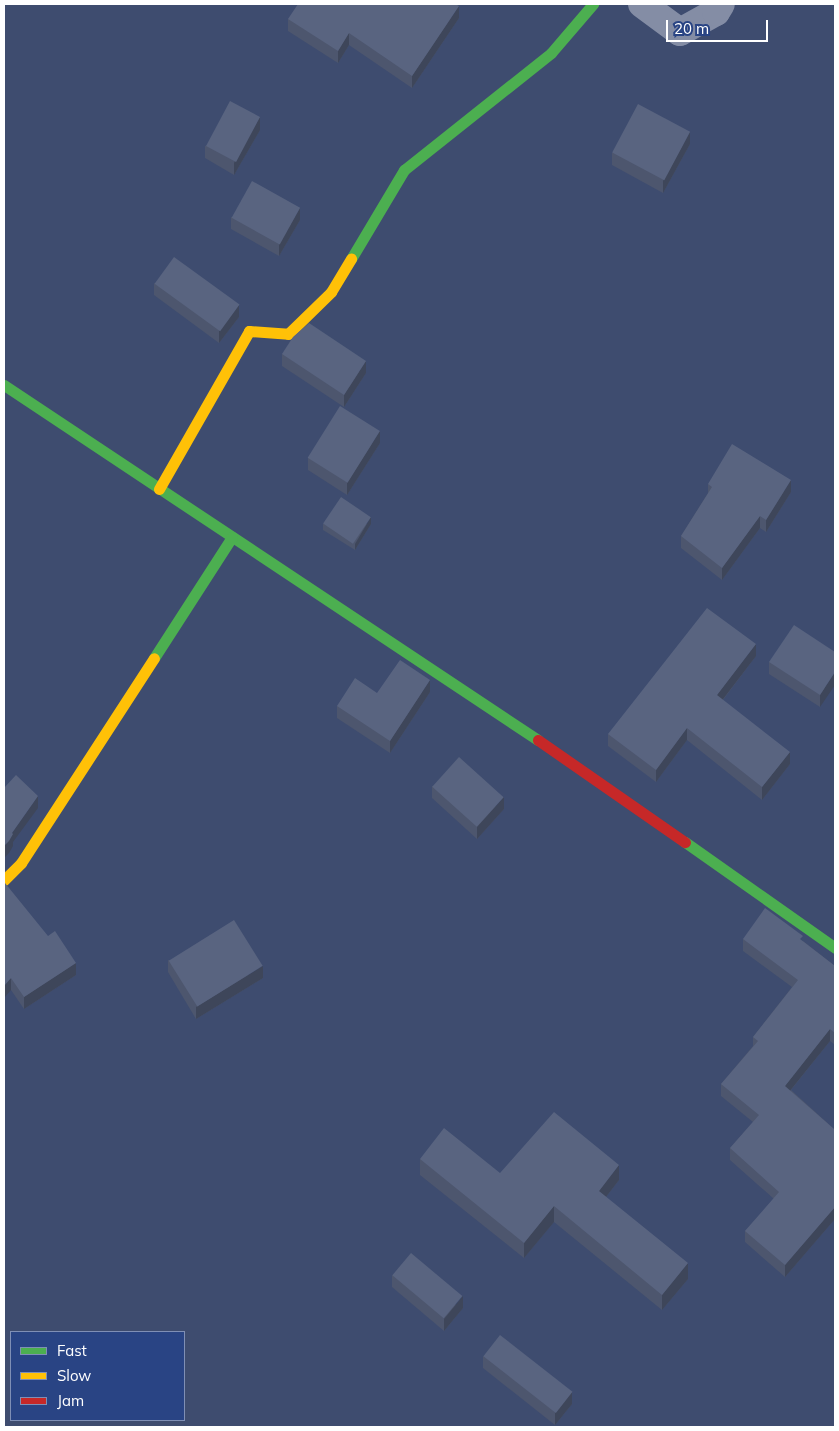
<!DOCTYPE html>
<html>
<head>
<meta charset="utf-8">
<style>
	body { margin:0 }
	#map { position:relative; width:839px; height:1431px; overflow:hidden; background:#3e4c6f; font-family:Mulish,sans-serif }
	div>[style] { position:absolute }
	.street>* { height:28px; margin:-14px; padding:0 14px; transform-origin:14px; border-radius:14px; background:#848da5 }
	.fast>* { height:11px; margin:-5.5px; padding:0 5.5px; transform-origin:5.5px; border-radius:5.5px; background:#4caf50 }
	.slow>* { height:11px; margin:-5.5px; padding:0 5.5px; transform-origin:5.5px; border-radius:5.5px; background:#ffc107 }
	.jam>* { height:11px; margin:-5.5px; padding:0 5.5px; transform-origin:5.5px; border-radius:5.5px; background:#c62828 }
	.wall>* { inset:0; background:#4d566e }
	.shaded-wall>* { inset:0; background:#3e465a }
	.building>* { inset:0; background:#596480; transform-origin:0 0 }
	span { translate:-50% -50%; white-space:nowrap; text-align:center; line-height:1.15; -webkit-text-stroke:5px #294484; paint-order:stroke }
	.frame { position:absolute; inset:0; border:5px solid #fff; pointer-events:none }
	.legend { position:absolute; left:10px; top:1331px; width:175px; height:90px; box-sizing:border-box; background:#294484; border:1px solid #7f8fb5; margin:0; padding:6px 9px; list-style:none; font-size:15px; color:#fff }
	.legend li { display:flex; align-items:center; gap:10px; height:25px }
	.legend b { width:25px; border:1px solid #7f8fb5 }
	.scale { position:absolute; left:666px; top:20px; width:102px; height:22px; box-sizing:border-box; border:2px solid #fff; border-top:0; padding-left:6px; font-size:15px; line-height:18px; white-space:nowrap; color:#fff; -webkit-text-stroke:4px #294484; paint-order:stroke }
</style>
</head>
<body>
<div id="map">
	<div class="street">
		<i style="left:642px;top:4px;width:47px;rotate:36.4deg"></i>
		<i style="left:680px;top:32px;width:41px;rotate:-29.1deg"></i>
		<i style="left:716px;top:12px;width:9px;rotate:-58deg"></i>
	</div>
	<div class="fast">
		<i style="left:351px;top:259px;width:104px;rotate:-59.2deg"></i>
		<i style="left:404px;top:170px;width:188px;rotate:-38.5deg"></i>
		<i style="left:551px;top:53px;width:65px;rotate:-49.4deg"></i>
		<i style="left:4px;top:385px;width:641px;rotate:33.62deg"></i>
		<i style="left:154px;top:658px;width:144px;rotate:-57.2deg"></i>
		<i style="left:685px;top:842px;width:184px;rotate:35.2deg"></i>
	</div>
	<div class="slow">
		<i style="left:159px;top:489px;width:182px;rotate:-60.3deg"></i>
		<i style="left:249px;top:331px;width:39px;rotate:4deg"></i>
		<i style="left:288px;top:334px;width:60px;rotate:-44.3deg"></i>
		<i style="left:331px;top:292px;width:39px;rotate:-59deg"></i>
		<i style="left:4px;top:880px;width:24px;rotate:-45deg"></i>
		<i style="left:21px;top:863px;width:244px;rotate:-57deg"></i>
	</div>
	<div class="jam">
		<i style="left:538px;top:740px;width:179px;rotate:34.8deg"></i>
	</div>
	<div class="wall">
		<i style="clip-path:polygon(459px 18px,412px 88px,349px 45px,338px 63px,288px 31px,288px 19px)"></i>
		<i style="clip-path:polygon(260px 130px,234px 175px,205px 158px,205px 146px)"></i>
		<i style="clip-path:polygon(690px 144px,663px 193px,612px 165px,612px 153px)"></i>
		<i style="clip-path:polygon(231px 217px,300px 220px,279px 256px,231px 229px)"></i>
		<i style="clip-path:polygon(154px 283px,239px 317px,219px 343px,154px 295px)"></i>
		<i style="clip-path:polygon(282px 354px,366px 373px,344px 407px,282px 366px)"></i>
		<i style="clip-path:polygon(380px 443px,347px 495px,308px 470px,308px 458px)"></i>
		<i style="clip-path:polygon(708px 484px,791px 492px,766px 532px,760px 528px,722px 580px,681px 548px,681px 536px,708px 493px)"></i>
		<i style="clip-path:polygon(323px 524px,371px 524px,355px 550px,323px 530px)"></i>
		<i style="clip-path:polygon(835px 652px,820px 707px,769px 674px,769px 662px)"></i>
		<i style="clip-path:polygon(756px 656px,723px 700px,790px 764px,762px 800px,687px 740px,656px 782px,608px 746px,608px 734px)"></i>
		<i style="clip-path:polygon(430px 692px,390px 753px,337px 718px,337px 706px,377px 693px)"></i>
		<i style="clip-path:polygon(432px 786px,504px 809px,477px 839px,432px 798px)"></i>
		<i style="clip-path:polygon(4px 883px,76px 975px,24px 1009px,11px 990px)"></i>
		<i style="clip-path:polygon(743px 939px,803px 941px,835px 966px,835px 1045px,830px 1041px,791px 1090px,834px 1129px,835px 1128px,835px 1219px,785px 1277px,745px 1242px,745px 1231px,774px 1199px,730px 1160px,730px 1148px,753px 1122px,721px 1096px,721px 1084px,753px 1046px,753px 1037px,792px 987px,743px 951px)"></i>
		<i style="clip-path:polygon(168px 960px,263px 978px,196px 1019px,168px 972px)"></i>
		<i style="clip-path:polygon(420px 1159px,500px 1173px,619px 1180px,606px 1197px,688px 1279px,662px 1310px,554px 1222px,524px 1258px,420px 1175px)"></i>
		<i style="clip-path:polygon(392px 1275px,463px 1308px,444px 1331px,392px 1287px)"></i>
		<i style="clip-path:polygon(483px 1356px,572px 1404px,555px 1425px,483px 1368px)"></i>
	</div>
	<div class="shaded-wall">
		<i style="clip-path:polygon(459px 6px,459px 18px,412px 88px,412px 76px)"></i>
		<i style="clip-path:polygon(349px 33px,349px 45px,338px 63px,338px 51px)"></i>
		<i style="clip-path:polygon(260px 117px,260px 130px,234px 175px,234px 163px)"></i>
		<i style="clip-path:polygon(690px 132px,690px 144px,663px 193px,663px 181px)"></i>
		<i style="clip-path:polygon(300px 208px,300px 220px,279px 256px,279px 244px)"></i>
		<i style="clip-path:polygon(239px 305px,239px 317px,219px 343px,219px 331px)"></i>
		<i style="clip-path:polygon(366px 361px,366px 373px,344px 407px,344px 395px)"></i>
		<i style="clip-path:polygon(380px 431px,380px 443px,347px 495px,347px 483px)"></i>
		<i style="clip-path:polygon(791px 480px,791px 492px,766px 532px,766px 520px)"></i>
		<i style="clip-path:polygon(760px 516px,760px 528px,722px 580px,722px 568px)"></i>
		<i style="clip-path:polygon(371px 517px,371px 524px,355px 550px,355px 544px)"></i>
		<i style="clip-path:polygon(756px 644px,756px 656px,717px 707px,717px 695px)"></i>
		<i style="clip-path:polygon(835px 672px,835px 685px,820px 707px,820px 695px)"></i>
		<i style="clip-path:polygon(430px 680px,430px 692px,390px 753px,390px 741px)"></i>
		<i style="clip-path:polygon(687px 728px,687px 740px,656px 782px,656px 770px)"></i>
		<i style="clip-path:polygon(790px 752px,790px 764px,762px 800px,762px 787px)"></i>
		<i style="clip-path:polygon(38px 796px,38px 808px,13px 842px,13px 846px,9px 853px,4px 858px,4px 846px,12px 833px)"></i>
		<i style="clip-path:polygon(504px 797px,504px 809px,477px 839px,477px 827px)"></i>
		<i style="clip-path:polygon(76px 963px,76px 975px,24px 1009px,24px 997px)"></i>
		<i style="clip-path:polygon(263px 966px,263px 978px,196px 1019px,196px 1007px)"></i>
		<i style="clip-path:polygon(11px 978px,11px 990px,4px 998px,4px 986px)"></i>
		<i style="clip-path:polygon(830px 1029px,830px 1041px,785px 1097px,785px 1086px)"></i>
		<i style="clip-path:polygon(619px 1165px,619px 1180px,599px 1206px,599px 1191px)"></i>
		<i style="clip-path:polygon(554px 1206px,554px 1222px,524px 1258px,524px 1243px)"></i>
		<i style="clip-path:polygon(835px 1207px,835px 1219px,785px 1277px,785px 1265px)"></i>
		<i style="clip-path:polygon(688px 1263px,688px 1279px,662px 1310px,662px 1295px)"></i>
		<i style="clip-path:polygon(463px 1296px,463px 1308px,444px 1331px,444px 1319px)"></i>
		<i style="clip-path:polygon(572px 1392px,572px 1404px,555px 1425px,555px 1413px)"></i>
	</div>
	<div class="building">
		<i style="clip-path:polygon(298px 4px,455px 4px,459px 6px,412px 76px,349px 33px,338px 51px,288px 19px)"></i>
		<i style="left:230px;top:101px;width:34px;height:51px;rotate:28deg"></i>
		<i style="left:638px;top:104px;width:59px;height:55px;rotate:28deg"></i>
		<i style="left:252px;top:181px;width:55px;height:42px;rotate:29deg"></i>
		<i style="left:174px;top:257px;width:81px;height:33px;rotate:36deg"></i>
		<i style="clip-path:polygon(309px 323px,366px 361px,344px 395px,282px 354px,293px 337px)"></i>
		<i style="left:340px;top:406px;width:47px;height:61px;rotate:32deg"></i>
		<i style="clip-path:polygon(732px 444px,791px 480px,766px 520px,760px 516px,722px 568px,681px 536px,712px 487px,708px 484px)"></i>
		<i style="left:341px;top:497px;width:36px;height:32px;rotate:34deg"></i>
		<i style="clip-path:polygon(707px 608px,756px 644px,717px 695px,790px 752px,762px 787px,687px 728px,656px 770px,608px 734px)"></i>
		<i style="clip-path:polygon(794px 625px,835px 652px,835px 672px,820px 695px,769px 662px)"></i>
		<i style="clip-path:polygon(400px 660px,430px 680px,390px 741px,337px 706px,355px 678px,377px 693px)"></i>
		<i style="left:459px;top:757px;width:60px;height:40px;rotate:42deg"></i>
		<i style="clip-path:polygon(16px 775px,38px 796px,12px 833px,13px 834px,9px 841px,4px 846px,4px 788px)"></i>
		<i style="clip-path:polygon(4px 883px,5px 883px,48px 936px,55px 931px,76px 963px,24px 997px,11px 978px,4px 986px)"></i>
		<i style="clip-path:polygon(765px 908px,803px 936px,800px 939px,835px 966px,835px 1033px,830px 1029px,785px 1086px,834px 1129px,835px 1128px,835px 1207px,785px 1265px,745px 1231px,779px 1192px,730px 1148px,759px 1115px,721px 1084px,758px 1041px,753px 1037px,798px 980px,743px 939px)"></i>
		<i style="left:234px;top:920px;width:54px;height:77px;rotate:58deg"></i>
		<i style="clip-path:polygon(554px 1112px,619px 1165px,599px 1191px,688px 1263px,662px 1295px,554px 1206px,524px 1243px,420px 1159px,444px 1128px,500px 1173px)"></i>
		<i style="left:411px;top:1253px;width:67px;height:29px;rotate:40deg"></i>
		<i style="left:500px;top:1335px;width:92px;height:27px;rotate:38deg"></i>
	</div>
	<div class="frame"></div>
	<ul class="legend">
	<li><b style="height:6px;background:#4caf50"></b>Fast</li>
	<li><b style="height:6px;background:#ffc107"></b>Slow</li>
	<li><b style="height:6px;background:#c62828"></b>Jam</li>
	</ul>
	<div class="scale">20 m</div>
</div>
</body>
</html>
